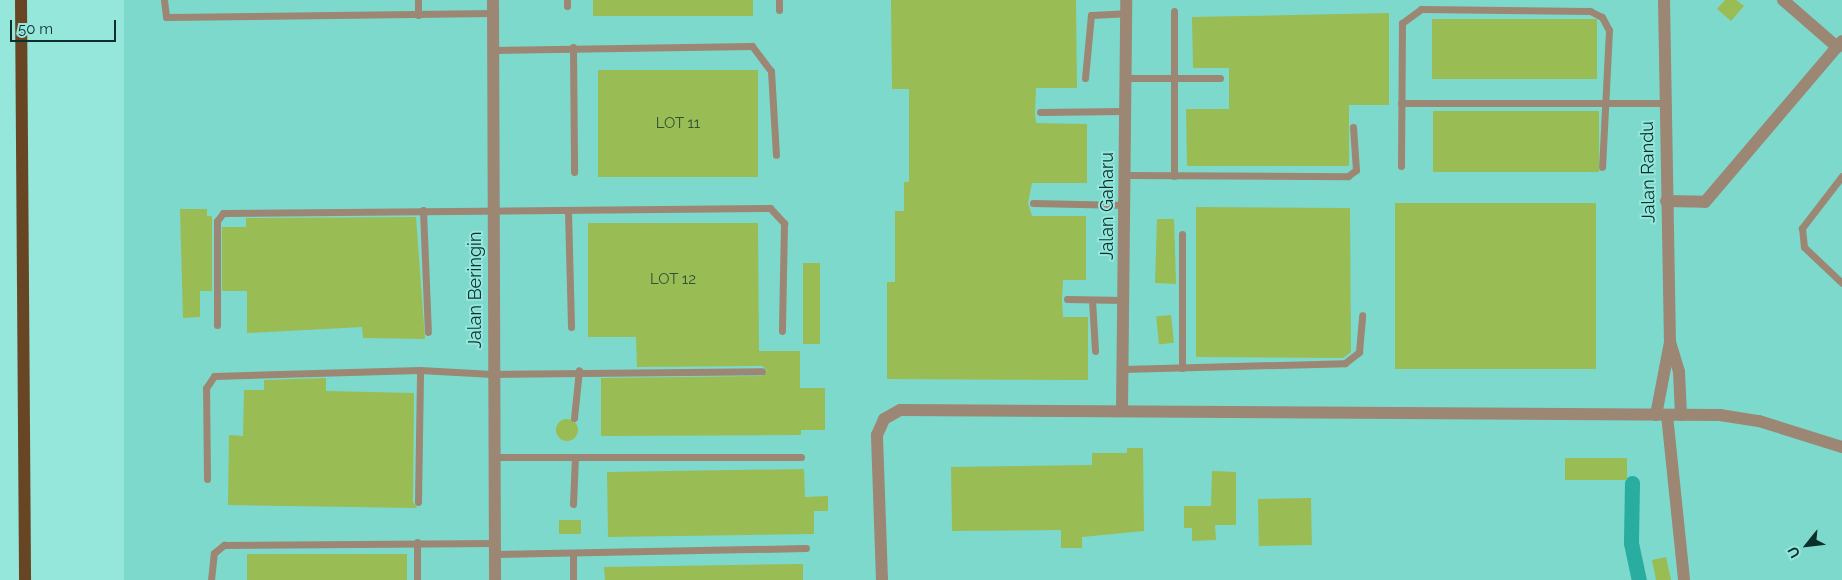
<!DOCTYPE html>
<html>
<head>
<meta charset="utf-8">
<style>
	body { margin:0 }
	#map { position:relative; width:1842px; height:580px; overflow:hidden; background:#95e6db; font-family:Raleway,sans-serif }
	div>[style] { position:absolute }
	.built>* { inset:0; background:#7ed9cd; transform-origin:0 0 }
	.canal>* { height:15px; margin:-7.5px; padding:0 7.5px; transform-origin:7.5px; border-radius:7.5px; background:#28ada0 }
	.building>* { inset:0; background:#99bc54; transform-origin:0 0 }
	.round { border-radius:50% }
	.service>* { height:7px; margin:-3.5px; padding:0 3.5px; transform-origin:3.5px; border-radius:3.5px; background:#9b8774 }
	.minor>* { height:12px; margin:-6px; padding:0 6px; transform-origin:6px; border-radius:6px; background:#9b8774 }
	.primary>* { height:12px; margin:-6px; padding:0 6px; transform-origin:6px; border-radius:6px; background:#694623 }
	span { translate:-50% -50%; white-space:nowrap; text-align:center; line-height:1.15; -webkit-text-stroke:4px #95e6db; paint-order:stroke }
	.number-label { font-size:15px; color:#2e5235 }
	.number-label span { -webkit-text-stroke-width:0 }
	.street-label { font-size:18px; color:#0b2f2b }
	.north { position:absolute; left:1782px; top:520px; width:50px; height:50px; -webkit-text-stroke:4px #95e6db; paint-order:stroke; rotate:241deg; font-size:14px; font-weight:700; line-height:20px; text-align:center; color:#0b2f2b }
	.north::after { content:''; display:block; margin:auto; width:18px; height:22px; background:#0b2f2b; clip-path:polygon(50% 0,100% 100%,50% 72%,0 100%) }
	.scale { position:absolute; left:10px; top:20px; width:106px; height:22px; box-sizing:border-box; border:2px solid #0b2f2b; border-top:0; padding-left:6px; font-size:15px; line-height:18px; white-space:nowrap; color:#0b2f2b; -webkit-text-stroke:4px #95e6db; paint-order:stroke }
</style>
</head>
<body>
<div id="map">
	<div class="built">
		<i style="left:124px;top:0;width:1718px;height:580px"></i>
	</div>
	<div class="canal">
		<i style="left:1632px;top:483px;width:60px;rotate:91deg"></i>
		<i style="left:1631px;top:543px;width:38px;rotate:78deg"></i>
	</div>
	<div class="building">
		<i style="left:593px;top:0;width:160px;height:16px"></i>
		<i style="clip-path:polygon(891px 0,1076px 0,1077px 88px,1036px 88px,1035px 113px,1036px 123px,1087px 124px,1087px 183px,1032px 183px,1028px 203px,1032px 216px,1086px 216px,1086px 280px,1063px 280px,1062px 299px,1063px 317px,1088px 317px,1088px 380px,887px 379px,887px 282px,895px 282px,895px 211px,904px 211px,904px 182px,909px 182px,909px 89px,892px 89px)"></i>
		<i style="clip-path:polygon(1725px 0,1736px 0,1744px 6px,1731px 21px,1717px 9px)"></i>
		<i style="clip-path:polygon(1389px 13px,1389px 105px,1349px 105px,1349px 166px,1187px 166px,1186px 109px,1229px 109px,1229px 68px,1193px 68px,1192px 17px)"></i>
		<i style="left:1432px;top:19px;width:165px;height:60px"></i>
		<i style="left:598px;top:70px;width:160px;height:107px"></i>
		<i style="left:1433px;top:111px;width:166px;height:61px"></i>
		<i style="left:1395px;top:203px;width:201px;height:166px"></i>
		<i style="clip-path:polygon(1196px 207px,1350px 208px,1351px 352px,1343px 358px,1196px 357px)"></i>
		<i style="clip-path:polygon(180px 209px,207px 209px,207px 216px,212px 216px,212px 291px,200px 291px,200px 317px,183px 318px)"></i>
		<i style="clip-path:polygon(416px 217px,425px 339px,363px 338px,362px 327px,247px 333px,247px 291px,222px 291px,222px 227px,246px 227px,246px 218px)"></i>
		<i style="clip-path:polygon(1157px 219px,1174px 219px,1176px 284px,1155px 283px)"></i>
		<i style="clip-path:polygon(588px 223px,758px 223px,759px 351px,800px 351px,800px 388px,825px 388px,825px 430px,801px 430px,801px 435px,601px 436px,601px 378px,762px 376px,767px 370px,762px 366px,637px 367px,636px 337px,588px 337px)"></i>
		<i style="left:803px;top:263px;width:17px;height:81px"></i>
		<i style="left:1171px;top:315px;width:28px;height:15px;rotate:84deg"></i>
		<i style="clip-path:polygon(326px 378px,326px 391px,414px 393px,413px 502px,417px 508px,228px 505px,229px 435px,243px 436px,244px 390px,264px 390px,264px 380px)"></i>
		<i class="round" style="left:556px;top:419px;width:22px;height:22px"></i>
		<i style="clip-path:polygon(1127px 448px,1143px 448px,1144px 531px,1082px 537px,1082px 548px,1061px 548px,1061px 530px,952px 531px,951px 467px,1092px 465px,1092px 453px,1127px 453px)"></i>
		<i style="left:1627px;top:458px;width:22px;height:62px;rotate:90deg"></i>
		<i style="clip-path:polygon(804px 469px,805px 497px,828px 496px,828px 511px,814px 511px,814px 534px,608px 537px,607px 472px)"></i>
		<i style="clip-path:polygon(1212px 471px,1236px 472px,1236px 525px,1215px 525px,1216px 540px,1192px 541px,1192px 528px,1184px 528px,1184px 506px,1211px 506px)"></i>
		<i style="left:1311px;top:498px;width:47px;height:53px;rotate:89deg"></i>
		<i style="left:559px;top:520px;width:22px;height:14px"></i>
		<i style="left:407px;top:554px;width:26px;height:160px;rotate:90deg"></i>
		<i style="clip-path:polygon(1666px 557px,1671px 580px,1656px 580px,1652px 560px)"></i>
		<i style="clip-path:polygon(803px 564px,803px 580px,605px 580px,604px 567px)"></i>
	</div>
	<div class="service">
		<i style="left:164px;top:0;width:17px;rotate:83deg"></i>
		<i style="left:166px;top:17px;width:327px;rotate:-0.7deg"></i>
		<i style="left:567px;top:0;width:6px;rotate:90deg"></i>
		<i style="left:779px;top:10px;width:10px;rotate:-90deg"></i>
		<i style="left:418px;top:15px;width:15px;rotate:-90deg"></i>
		<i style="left:573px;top:47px;width:125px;rotate:89.5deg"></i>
		<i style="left:493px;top:50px;width:259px;rotate:-0.9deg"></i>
		<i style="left:752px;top:46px;width:31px;rotate:53deg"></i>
		<i style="left:771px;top:71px;width:84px;rotate:86.6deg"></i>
		<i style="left:1085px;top:78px;width:63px;rotate:-84.6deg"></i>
		<i style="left:1091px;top:15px;width:35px;rotate:-3deg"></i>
		<i style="left:1125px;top:78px;width:95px"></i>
		<i style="left:1401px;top:103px;width:263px"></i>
		<i style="left:1040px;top:112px;width:84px;rotate:-0.7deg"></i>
		<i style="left:1401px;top:166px;width:143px;rotate:-89.6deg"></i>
		<i style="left:1402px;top:23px;width:24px;rotate:-36deg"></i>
		<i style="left:1421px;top:9px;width:169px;rotate:0.7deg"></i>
		<i style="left:1590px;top:11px;width:13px;rotate:27deg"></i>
		<i style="left:1602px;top:17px;width:15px;rotate:62deg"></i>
		<i style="left:1609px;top:30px;width:137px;rotate:92.9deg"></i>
		<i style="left:1125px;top:175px;width:223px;rotate:0.3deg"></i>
		<i style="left:1348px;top:176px;width:10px;rotate:-37deg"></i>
		<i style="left:1356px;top:170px;width:43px;rotate:-94deg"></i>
		<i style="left:1174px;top:176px;width:165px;rotate:-90deg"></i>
		<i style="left:1842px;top:176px;width:66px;rotate:127.6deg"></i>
		<i style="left:1802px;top:228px;width:19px;rotate:84deg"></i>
		<i style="left:1804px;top:247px;width:52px;rotate:43.5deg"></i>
		<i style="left:1033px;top:203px;width:92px;rotate:1.2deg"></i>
		<i style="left:423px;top:210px;width:122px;rotate:87.7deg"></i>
		<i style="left:568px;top:211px;width:116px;rotate:88.5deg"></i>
		<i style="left:1182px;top:234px;width:134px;rotate:90deg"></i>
		<i style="left:1067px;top:299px;width:57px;rotate:1deg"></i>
		<i style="left:1092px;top:300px;width:51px;rotate:86.6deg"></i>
		<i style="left:217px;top:325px;width:104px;rotate:-90deg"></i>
		<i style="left:217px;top:221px;width:10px;rotate:-53deg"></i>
		<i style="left:223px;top:213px;width:547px;rotate:-0.52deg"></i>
		<i style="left:770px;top:208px;width:21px;rotate:47deg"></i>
		<i style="left:784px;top:223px;width:108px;rotate:91.1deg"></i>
		<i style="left:1123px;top:369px;width:222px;rotate:-1.5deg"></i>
		<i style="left:1345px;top:363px;width:18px;rotate:-38deg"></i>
		<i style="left:1359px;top:352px;width:37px;rotate:-85deg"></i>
		<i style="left:574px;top:418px;width:48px;rotate:-84.1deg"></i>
		<i style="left:494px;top:457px;width:307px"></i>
		<i style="left:207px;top:479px;width:91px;rotate:-90.6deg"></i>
		<i style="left:206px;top:388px;width:14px;rotate:-56deg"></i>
		<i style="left:214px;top:376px;width:206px;rotate:-1.7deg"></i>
		<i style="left:420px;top:370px;width:72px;rotate:3.2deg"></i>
		<i style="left:492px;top:374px;width:270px;rotate:-0.6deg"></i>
		<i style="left:418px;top:502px;width:132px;rotate:-89.1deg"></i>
		<i style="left:573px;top:504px;width:47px;rotate:-87.6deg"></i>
		<i style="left:417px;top:542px;width:38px;rotate:90deg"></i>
		<i style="left:495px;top:554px;width:311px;rotate:-1.1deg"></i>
		<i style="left:211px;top:580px;width:27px;rotate:-84deg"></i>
		<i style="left:214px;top:553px;width:13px;rotate:-39deg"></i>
		<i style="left:224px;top:545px;width:271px;rotate:-0.4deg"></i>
		<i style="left:573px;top:580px;width:27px;rotate:-90deg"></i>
	</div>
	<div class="minor">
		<i style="left:493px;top:0;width:580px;rotate:89.8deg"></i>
		<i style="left:1664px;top:0;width:342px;rotate:89deg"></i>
		<i style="left:1670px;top:342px;width:31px;rotate:73deg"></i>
		<i style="left:1679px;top:372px;width:43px;rotate:87.3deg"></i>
		<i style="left:1783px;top:0;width:72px;rotate:41deg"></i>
		<i style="left:1666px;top:201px;width:39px;rotate:1deg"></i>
		<i style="left:1705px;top:202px;width:211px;rotate:-49.6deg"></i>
		<i style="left:1122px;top:411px;width:411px;rotate:-89.4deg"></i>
		<i style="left:1656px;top:415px;width:74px;rotate:-79.1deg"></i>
		<i style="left:1667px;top:415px;width:166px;rotate:84.1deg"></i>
		<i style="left:882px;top:580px;width:145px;rotate:-92deg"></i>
		<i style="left:877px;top:435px;width:17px;rotate:-66deg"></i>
		<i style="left:884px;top:419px;width:18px;rotate:-29deg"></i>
		<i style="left:900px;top:410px;width:820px;rotate:0.35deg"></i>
		<i style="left:1720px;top:415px;width:39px;rotate:9deg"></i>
		<i style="left:1759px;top:421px;width:87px;rotate:17.4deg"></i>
	</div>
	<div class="primary">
		<i style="left:21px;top:0;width:580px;rotate:89.6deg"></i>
	</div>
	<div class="number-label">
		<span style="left:678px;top:124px">LOT 11</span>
		<span style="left:673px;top:280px">LOT 12</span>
	</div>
	<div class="street-label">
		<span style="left:1648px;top:172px;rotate:-91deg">Jalan Randu</span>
		<span style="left:1107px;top:206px;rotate:-90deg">Jalan Gaharu</span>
		<span style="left:475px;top:290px;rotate:-90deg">Jalan Beringin</span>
	</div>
	<div class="north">U</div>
	<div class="scale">50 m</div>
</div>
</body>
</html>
